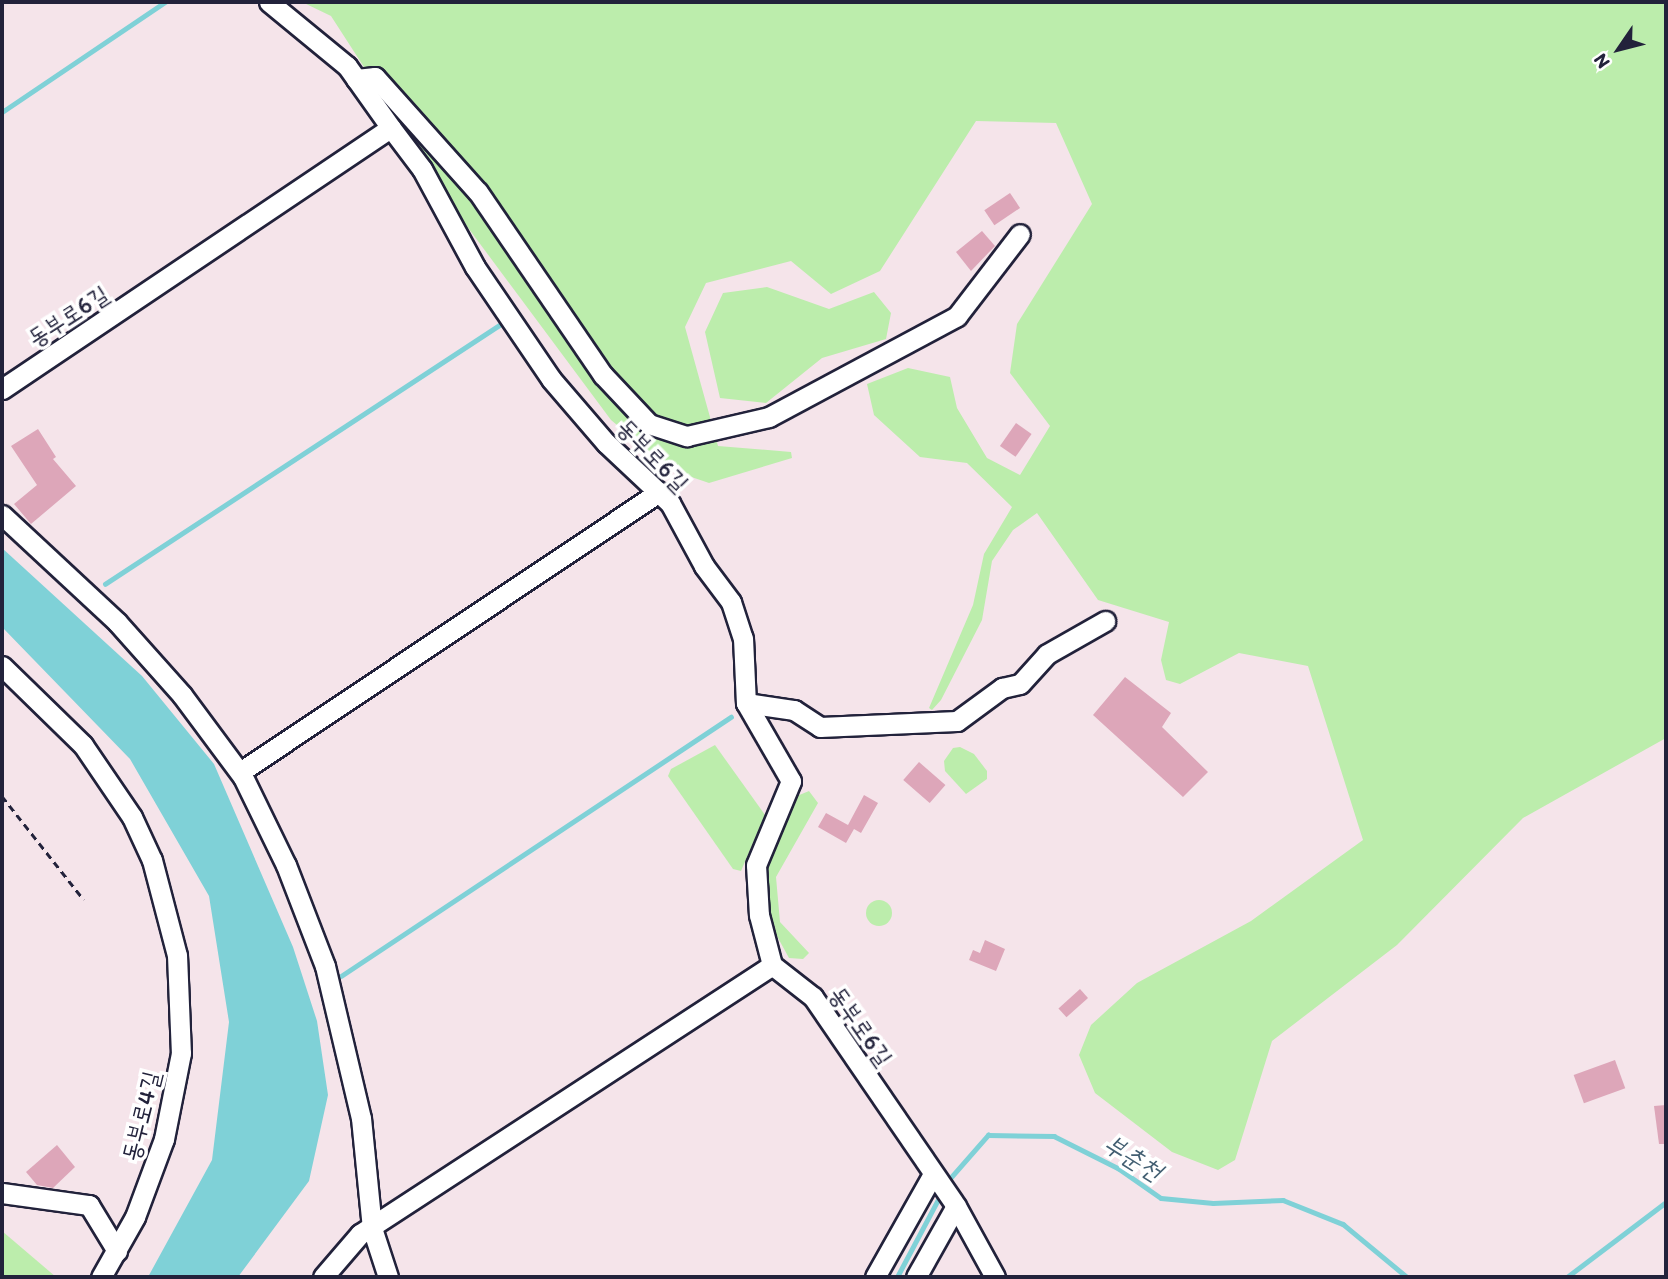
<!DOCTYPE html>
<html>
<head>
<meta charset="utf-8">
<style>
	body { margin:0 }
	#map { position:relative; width:1668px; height:1279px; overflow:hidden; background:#f5e4ea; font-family:Itim,"Poor Story",sans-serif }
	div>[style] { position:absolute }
	.green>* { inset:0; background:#bcedac }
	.round { border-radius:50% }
	.water>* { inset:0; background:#7fd1d7 }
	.stream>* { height:4.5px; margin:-2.25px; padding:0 2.25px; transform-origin:2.25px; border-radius:2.25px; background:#7fd1d7 }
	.building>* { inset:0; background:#dda6b9; transform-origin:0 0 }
	.path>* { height:2.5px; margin-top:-1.25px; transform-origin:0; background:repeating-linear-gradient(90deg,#22223b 0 7px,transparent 0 12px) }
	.roads { filter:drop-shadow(2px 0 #22223b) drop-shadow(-2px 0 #22223b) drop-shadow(0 2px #22223b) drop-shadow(0 -2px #22223b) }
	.minor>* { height:19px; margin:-9.5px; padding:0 9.5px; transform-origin:9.5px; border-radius:9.5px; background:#fff }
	span { translate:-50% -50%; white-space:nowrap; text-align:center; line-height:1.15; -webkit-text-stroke:7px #fff; paint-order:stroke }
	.street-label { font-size:24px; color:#22223b }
	.water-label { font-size:26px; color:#435f72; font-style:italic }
	.frame { position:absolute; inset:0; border:4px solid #22223b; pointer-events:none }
	.north { position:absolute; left:1584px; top:14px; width:70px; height:70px; -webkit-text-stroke:5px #fff; paint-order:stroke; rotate:235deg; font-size:19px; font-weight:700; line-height:28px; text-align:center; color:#22223b }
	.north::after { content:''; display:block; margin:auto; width:24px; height:32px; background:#22223b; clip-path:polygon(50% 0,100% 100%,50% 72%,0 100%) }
</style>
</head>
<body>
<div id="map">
	<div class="green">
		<i style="clip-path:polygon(302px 2px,1666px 2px,1666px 738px,1523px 818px,1397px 945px,1272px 1041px,1235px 1160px,1218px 1170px,1172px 1152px,1095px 1093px,1079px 1055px,1091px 1025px,1137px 983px,1251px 921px,1363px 840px,1308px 666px,1239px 653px,1180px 684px,1166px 680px,1161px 660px,1169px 622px,1098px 600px,1037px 513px,1013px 530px,992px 561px,982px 620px,941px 700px,932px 710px,929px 708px,973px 605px,984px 554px,1012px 507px,967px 463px,920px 457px,874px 415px,867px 384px,908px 368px,950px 377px,957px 408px,987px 458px,1020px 475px,1050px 426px,1010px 373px,1017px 324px,1092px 204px,1056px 123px,976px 121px,880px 271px,831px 294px,791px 261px,706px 283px,685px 327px,718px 446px,791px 452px,792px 458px,709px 483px,671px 470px,611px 420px,466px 225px,331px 16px)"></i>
		<i style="clip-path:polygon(767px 287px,829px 309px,874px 292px,891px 313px,886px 339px,822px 358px,766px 403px,720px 398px,705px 332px,723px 293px)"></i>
		<i style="clip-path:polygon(715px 745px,765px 815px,741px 871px,733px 869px,668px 776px,671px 769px)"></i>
		<i style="clip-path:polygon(960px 747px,974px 754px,987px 771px,987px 779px,966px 794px,945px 771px,944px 761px,953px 748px)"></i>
		<i style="clip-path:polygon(809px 791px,818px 803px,776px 877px,780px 922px,809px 953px,803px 959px,789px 958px,772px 927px,764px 893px,766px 866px,797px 796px)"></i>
		<i class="round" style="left:866px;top:900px;width:26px;height:26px"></i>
		<i style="clip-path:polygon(2px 1231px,56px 1277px,2px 1277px)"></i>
	</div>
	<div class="water">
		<i style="clip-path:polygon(2px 548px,142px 676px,214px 764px,293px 947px,317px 1021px,328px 1095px,309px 1181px,238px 1277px,148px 1277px,212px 1160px,229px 1022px,209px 896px,130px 759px,2px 627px)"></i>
	</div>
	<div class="stream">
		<i style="left:2px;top:112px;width:197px;rotate:-34deg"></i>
		<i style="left:105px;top:584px;width:472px;rotate:-33.3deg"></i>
		<i style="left:341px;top:976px;width:468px;rotate:-33.6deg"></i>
		<i style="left:946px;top:1183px;width:64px;rotate:-48.8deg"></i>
		<i style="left:988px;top:1135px;width:66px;rotate:0.9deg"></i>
		<i style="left:1054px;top:1136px;width:72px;rotate:26.6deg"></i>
		<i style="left:1118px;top:1168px;width:52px;rotate:34.9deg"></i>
		<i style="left:1161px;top:1198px;width:52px;rotate:5.5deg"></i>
		<i style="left:1213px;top:1203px;width:70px;rotate:-2.5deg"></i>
		<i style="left:1283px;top:1200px;width:65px;rotate:21.8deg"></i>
		<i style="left:1343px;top:1224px;width:83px;rotate:39.6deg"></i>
		<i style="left:897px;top:1277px;width:94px;rotate:-62.1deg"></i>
		<i style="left:1567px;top:1277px;width:124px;rotate:-37.1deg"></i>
	</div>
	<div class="building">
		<i style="left:1010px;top:193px;width:18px;height:31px;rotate:56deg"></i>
		<i style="clip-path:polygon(982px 231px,995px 246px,971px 271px,956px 252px)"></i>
		<i style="left:1016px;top:423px;width:19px;height:28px;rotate:35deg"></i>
		<i style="clip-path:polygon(38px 429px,56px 457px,53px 459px,76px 486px,31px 524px,14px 504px,37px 485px,11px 446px)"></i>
		<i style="clip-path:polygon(1125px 677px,1171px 713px,1162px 727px,1208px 772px,1183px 797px,1093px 715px)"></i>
		<i style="left:919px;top:762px;width:35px;height:24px;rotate:41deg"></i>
		<i style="clip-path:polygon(864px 795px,878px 803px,861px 833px,854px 829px,846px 843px,818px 827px,826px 813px,848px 825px)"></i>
		<i style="clip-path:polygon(985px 940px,1005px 949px,996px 971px,969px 960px,973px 950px,980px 953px)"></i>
		<i style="left:1080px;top:989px;width:12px;height:29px;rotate:48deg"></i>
		<i style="left:1615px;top:1060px;width:30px;height:44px;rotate:70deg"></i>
		<i style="clip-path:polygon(1666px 1105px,1666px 1144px,1659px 1144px,1654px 1106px)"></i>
		<i style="clip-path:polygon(57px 1145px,75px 1167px,53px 1188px,37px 1185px,26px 1172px)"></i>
	</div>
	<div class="path">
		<i style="left:2px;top:796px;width:132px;rotate:51.7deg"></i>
	</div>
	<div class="roads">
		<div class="minor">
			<i style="left:269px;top:2px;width:101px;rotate:39.4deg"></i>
			<i style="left:347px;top:66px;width:76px;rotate:54.6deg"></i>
			<i style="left:356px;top:79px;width:19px;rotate:-6deg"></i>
			<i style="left:375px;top:77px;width:154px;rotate:48.2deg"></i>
			<i style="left:478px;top:192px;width:222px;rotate:55.7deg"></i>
			<i style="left:603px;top:375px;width:67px;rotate:46.8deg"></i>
			<i style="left:649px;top:424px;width:40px;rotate:18deg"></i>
			<i style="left:687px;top:436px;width:84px;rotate:-13deg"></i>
			<i style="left:769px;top:417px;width:213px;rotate:-28.2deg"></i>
			<i style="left:957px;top:316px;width:103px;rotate:-52.5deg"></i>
			<i style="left:2px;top:389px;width:468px;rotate:-33.9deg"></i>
			<i style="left:391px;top:128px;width:51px;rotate:52.9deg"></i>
			<i style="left:422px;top:169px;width:111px;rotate:61.6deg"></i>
			<i style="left:475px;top:267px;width:135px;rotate:55.8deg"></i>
			<i style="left:551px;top:379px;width:84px;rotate:49.3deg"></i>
			<i style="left:606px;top:443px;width:88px;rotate:43.2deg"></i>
			<i style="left:670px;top:503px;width:72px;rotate:61.6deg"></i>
			<i style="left:704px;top:566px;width:45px;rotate:53.1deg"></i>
			<i style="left:731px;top:602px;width:38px;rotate:72deg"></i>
			<i style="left:743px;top:638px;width:65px;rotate:87.4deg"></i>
			<i style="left:746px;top:703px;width:90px;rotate:60deg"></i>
			<i style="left:791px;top:781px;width:91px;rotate:112.6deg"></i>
			<i style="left:756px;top:865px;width:50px;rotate:86.6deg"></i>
			<i style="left:759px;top:915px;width:52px;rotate:75.4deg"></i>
			<i style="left:772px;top:965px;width:52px;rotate:38deg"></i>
			<i style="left:813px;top:997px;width:253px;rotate:55.6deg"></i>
			<i style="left:956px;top:1206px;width:81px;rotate:61.2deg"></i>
			<i style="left:2px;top:515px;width:157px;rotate:42.9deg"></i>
			<i style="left:117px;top:622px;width:98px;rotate:48.3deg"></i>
			<i style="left:182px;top:695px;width:102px;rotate:53.4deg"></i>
			<i style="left:243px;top:777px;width:98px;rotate:64deg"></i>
			<i style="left:286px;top:865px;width:108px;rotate:68.9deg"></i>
			<i style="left:325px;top:966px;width:156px;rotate:76.7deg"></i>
			<i style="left:361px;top:1118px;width:111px;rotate:84.3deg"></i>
			<i style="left:372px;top:1228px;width:52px;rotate:71.9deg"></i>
			<i style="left:2px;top:666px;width:113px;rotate:44.3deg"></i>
			<i style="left:83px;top:745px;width:87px;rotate:55.8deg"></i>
			<i style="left:132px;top:817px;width:47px;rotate:65.1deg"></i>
			<i style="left:152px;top:860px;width:98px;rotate:75.3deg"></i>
			<i style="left:177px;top:955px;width:98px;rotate:87.7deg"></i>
			<i style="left:181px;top:1053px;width:88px;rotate:101.2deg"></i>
			<i style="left:164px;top:1139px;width:83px;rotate:110.4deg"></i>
			<i style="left:135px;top:1217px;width:69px;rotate:119.5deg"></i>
			<i style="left:746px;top:703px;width:49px;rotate:8.3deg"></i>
			<i style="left:794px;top:710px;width:31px;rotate:33deg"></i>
			<i style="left:820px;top:727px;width:137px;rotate:-2.5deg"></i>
			<i style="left:957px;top:721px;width:56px;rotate:-36.3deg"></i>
			<i style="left:1002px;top:688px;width:18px;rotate:-13deg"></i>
			<i style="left:1020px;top:684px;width:40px;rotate:-48deg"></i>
			<i style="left:1047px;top:654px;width:67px;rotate:-29.6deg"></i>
			<i style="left:240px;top:772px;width:504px;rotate:-33.75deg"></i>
			<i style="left:2px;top:1193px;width:88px;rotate:7.9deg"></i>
			<i style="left:89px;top:1205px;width:54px;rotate:58.7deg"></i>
			<i style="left:323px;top:1277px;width:57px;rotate:-49.3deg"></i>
			<i style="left:360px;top:1234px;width:492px;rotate:-33.1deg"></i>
			<i style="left:875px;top:1277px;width:116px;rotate:-60.6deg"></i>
			<i style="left:916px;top:1277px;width:81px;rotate:-60.6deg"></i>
		</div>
	</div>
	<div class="street-label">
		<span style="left:68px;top:316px;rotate:-33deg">동부로6길</span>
		<span style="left:653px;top:455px;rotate:46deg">동부로6길</span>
		<span style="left:861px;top:1026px;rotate:55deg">동부로6길</span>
		<span style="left:141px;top:1116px;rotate:-76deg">동부로4길</span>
	</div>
	<div class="water-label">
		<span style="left:1133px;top:1158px;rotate:32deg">부춘천</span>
	</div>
	<div class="frame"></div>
	<div class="north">N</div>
</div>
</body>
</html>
